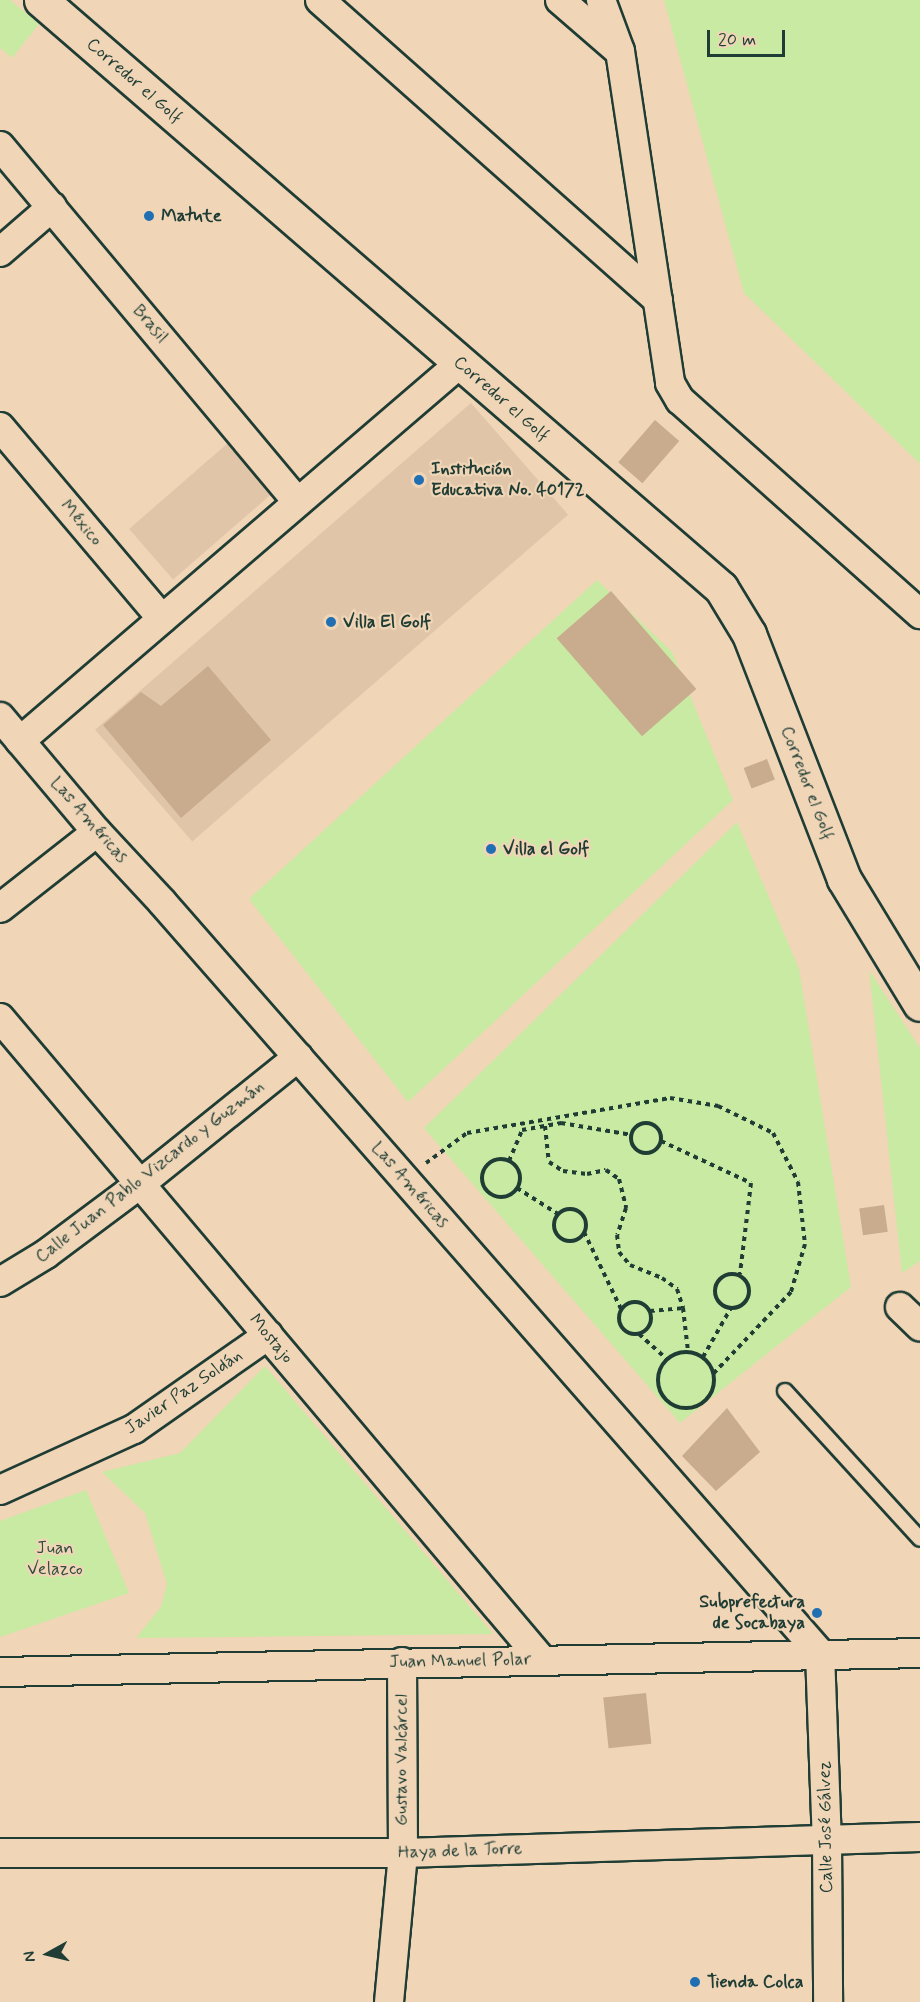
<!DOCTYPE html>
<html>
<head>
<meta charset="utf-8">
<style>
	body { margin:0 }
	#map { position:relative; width:920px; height:2002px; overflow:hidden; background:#f0d5b7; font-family:Mynerve,sans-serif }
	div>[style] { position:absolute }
	.built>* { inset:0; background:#e0c5a9; transform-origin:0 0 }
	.green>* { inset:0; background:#c9eaa2 }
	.building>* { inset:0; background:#c9ab8e; transform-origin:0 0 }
	.path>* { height:4px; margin-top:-2px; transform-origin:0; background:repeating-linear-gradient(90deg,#1f3d34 0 4.5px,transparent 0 9px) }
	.path>.ring { margin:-2px; padding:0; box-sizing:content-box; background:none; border:4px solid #1f3d34; border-radius:50% }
	.roads { filter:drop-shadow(2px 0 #1f3d34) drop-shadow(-2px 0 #1f3d34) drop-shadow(0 2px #1f3d34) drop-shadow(0 -2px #1f3d34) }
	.service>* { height:14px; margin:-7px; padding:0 7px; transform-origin:7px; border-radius:7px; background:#f0d5b7 }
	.minor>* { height:28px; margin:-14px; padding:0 14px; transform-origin:14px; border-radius:14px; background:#f0d5b7 }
	.tertiary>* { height:33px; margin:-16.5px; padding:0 16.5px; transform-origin:16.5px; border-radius:16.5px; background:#f0d5b7 }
	.dots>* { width:16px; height:16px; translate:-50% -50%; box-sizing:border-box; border:3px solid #f0d5b7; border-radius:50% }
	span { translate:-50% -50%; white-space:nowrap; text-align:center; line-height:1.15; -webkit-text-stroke:4.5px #f0d5b7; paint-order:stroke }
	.street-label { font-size:18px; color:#1f3d34 }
	.poi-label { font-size:18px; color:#1f3d34; font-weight:700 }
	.left { translate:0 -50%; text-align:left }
	.right { translate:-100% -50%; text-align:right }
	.park-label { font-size:18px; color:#304e3f }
	.north { position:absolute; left:18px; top:1924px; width:60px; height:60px; -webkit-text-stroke:4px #f0d5b7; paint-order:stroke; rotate:262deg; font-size:16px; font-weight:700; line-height:24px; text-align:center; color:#1f3d34 }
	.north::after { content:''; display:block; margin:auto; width:21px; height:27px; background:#1f3d34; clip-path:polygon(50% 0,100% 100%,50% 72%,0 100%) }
	.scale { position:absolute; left:707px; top:30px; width:78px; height:27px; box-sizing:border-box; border:3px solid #1f3d34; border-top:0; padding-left:8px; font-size:18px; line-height:21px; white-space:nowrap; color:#1f3d34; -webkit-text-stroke:4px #f0d5b7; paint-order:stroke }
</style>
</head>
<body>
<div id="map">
	<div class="built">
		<i style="left:471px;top:403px;width:148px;height:498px;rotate:49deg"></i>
		<i style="left:228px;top:443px;width:67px;height:131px;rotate:49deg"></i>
	</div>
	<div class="green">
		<i style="clip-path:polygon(0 0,10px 0,39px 24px,12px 58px,0 48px)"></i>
		<i style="clip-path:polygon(664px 0,920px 0,920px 464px,744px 293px)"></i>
		<i style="clip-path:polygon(597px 580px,672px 652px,733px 800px,408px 1102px,249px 899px)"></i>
		<i style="clip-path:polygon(737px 822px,799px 969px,851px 1287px,680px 1423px,424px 1128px)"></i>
		<i style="clip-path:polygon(869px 970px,920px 1048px,920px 1261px,902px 1273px)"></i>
		<i style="clip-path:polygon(265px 1366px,493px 1634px,136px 1638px,161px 1607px,167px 1584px,145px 1513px,102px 1472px,180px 1453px)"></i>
		<i style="clip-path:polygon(86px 1490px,129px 1593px,0 1637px,0 1521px)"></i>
	</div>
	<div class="building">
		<i style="left:655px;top:420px;width:32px;height:56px;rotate:41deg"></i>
		<i style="left:611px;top:591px;width:130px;height:72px;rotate:49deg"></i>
		<i style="clip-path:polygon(208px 666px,271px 740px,181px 818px,103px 725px,141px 692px,161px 706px)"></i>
		<i style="left:767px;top:759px;width:22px;height:25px;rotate:69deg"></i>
		<i style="left:884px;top:1205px;width:27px;height:25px;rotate:82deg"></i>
		<i style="clip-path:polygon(727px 1408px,760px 1452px,716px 1491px,682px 1456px)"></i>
		<i style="left:646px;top:1693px;width:51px;height:43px;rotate:84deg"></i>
	</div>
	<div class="path">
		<i class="ring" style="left:631px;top:1123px;width:26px;height:26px"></i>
		<i style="left:545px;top:1126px;width:36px;rotate:84deg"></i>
		<i style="left:549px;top:1162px;width:17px;rotate:33deg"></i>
		<i style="left:563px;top:1171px;width:24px;rotate:7deg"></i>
		<i style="left:587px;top:1174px;width:19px;rotate:-12deg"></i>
		<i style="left:606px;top:1170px;width:16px;rotate:35deg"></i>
		<i style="left:619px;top:1179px;width:30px;rotate:76deg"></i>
		<i style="left:626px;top:1208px;width:28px;rotate:108deg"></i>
		<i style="left:617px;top:1235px;width:17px;rotate:83deg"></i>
		<i style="left:619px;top:1252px;width:17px;rotate:50deg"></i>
		<i style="left:630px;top:1265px;width:35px;rotate:22deg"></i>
		<i style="left:662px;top:1278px;width:19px;rotate:36deg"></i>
		<i style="left:677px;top:1289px;width:20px;rotate:72deg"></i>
		<i style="left:683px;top:1308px;width:43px;rotate:83.4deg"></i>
		<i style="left:661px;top:1141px;width:99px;rotate:25deg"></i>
		<i style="left:751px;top:1183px;width:92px;rotate:96.9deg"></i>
		<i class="ring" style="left:482px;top:1159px;width:34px;height:34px"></i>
		<i style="left:509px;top:1161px;width:34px;rotate:-67deg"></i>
		<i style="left:522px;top:1130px;width:40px;rotate:-10deg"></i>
		<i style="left:561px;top:1123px;width:72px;rotate:9.6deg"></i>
		<i style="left:426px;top:1163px;width:51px;rotate:-36.2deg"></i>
		<i style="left:467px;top:1133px;width:206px;rotate:-9.8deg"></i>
		<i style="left:670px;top:1098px;width:49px;rotate:9.5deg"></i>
		<i style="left:718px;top:1106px;width:61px;rotate:26.1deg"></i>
		<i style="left:773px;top:1133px;width:55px;rotate:63deg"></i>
		<i style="left:798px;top:1182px;width:62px;rotate:83.6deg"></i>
		<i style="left:805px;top:1244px;width:50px;rotate:106.3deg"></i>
		<i style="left:791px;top:1292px;width:113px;rotate:133.6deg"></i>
		<i style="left:517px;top:1188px;width:49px;rotate:32.4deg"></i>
		<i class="ring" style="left:554px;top:1209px;width:28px;height:28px"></i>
		<i style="left:584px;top:1232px;width:85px;rotate:64.3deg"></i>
		<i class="ring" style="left:715px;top:1274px;width:30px;height:30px"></i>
		<i class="ring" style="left:619px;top:1302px;width:28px;height:28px"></i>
		<i style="left:650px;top:1311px;width:33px;rotate:-5deg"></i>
		<i style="left:639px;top:1334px;width:38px;rotate:42deg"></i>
		<i class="ring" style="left:658px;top:1352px;width:52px;height:52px"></i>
		<i style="left:703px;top:1357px;width:56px;rotate:-60.3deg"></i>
	</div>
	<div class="roads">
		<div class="service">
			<i style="left:785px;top:1391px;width:200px;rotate:47.6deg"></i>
		</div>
		<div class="minor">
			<i style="left:320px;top:0;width:452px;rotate:41.6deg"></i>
			<i style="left:560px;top:0;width:77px;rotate:40.8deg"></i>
			<i style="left:601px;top:0;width:54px;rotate:69.6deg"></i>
			<i style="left:620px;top:51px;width:336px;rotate:81.4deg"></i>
			<i style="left:670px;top:383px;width:20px;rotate:60deg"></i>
			<i style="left:680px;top:400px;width:322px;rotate:41.7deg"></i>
			<i style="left:0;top:146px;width:464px;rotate:50.1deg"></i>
			<i style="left:0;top:252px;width:69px;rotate:-40.9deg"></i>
			<i style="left:0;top:427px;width:251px;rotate:49.8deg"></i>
			<i style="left:0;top:717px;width:150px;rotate:49.9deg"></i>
			<i style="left:97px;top:832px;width:96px;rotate:47.1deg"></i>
			<i style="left:162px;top:902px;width:998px;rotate:48.78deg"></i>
			<i style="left:20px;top:741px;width:579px;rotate:-40.65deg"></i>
			<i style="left:0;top:908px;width:123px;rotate:-38.1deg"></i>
			<i style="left:0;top:1018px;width:840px;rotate:49.83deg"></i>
			<i style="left:0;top:1282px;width:54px;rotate:-31.3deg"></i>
			<i style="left:46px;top:1254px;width:117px;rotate:-36.7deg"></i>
			<i style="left:140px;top:1184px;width:203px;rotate:-38.8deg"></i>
			<i style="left:900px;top:1307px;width:28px;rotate:44deg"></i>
			<i style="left:0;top:1490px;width:147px;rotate:-24.5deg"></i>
			<i style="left:134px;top:1429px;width:164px;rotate:-35deg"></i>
			<i style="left:820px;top:1653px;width:187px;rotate:87.9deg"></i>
			<i style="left:827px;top:1840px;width:162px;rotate:89.6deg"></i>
			<i style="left:0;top:1672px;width:920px;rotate:-1.18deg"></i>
			<i style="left:0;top:1853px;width:403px"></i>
			<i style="left:403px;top:1853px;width:517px;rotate:-1.77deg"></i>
			<i style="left:389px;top:2002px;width:150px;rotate:-84.6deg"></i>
			<i style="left:403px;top:1853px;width:191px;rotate:-90.3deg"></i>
		</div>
		<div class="tertiary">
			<i style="left:41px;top:0;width:899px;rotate:40.85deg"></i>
			<i style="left:721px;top:588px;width:54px;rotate:58.7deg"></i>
			<i style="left:749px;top:634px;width:263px;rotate:68.8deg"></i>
			<i style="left:844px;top:879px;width:146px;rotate:58.7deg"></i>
		</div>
	</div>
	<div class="dots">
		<i style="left:149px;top:216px;background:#1f6fb2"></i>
		<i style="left:419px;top:480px;background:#1f6fb2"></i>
		<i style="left:331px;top:622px;background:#1f6fb2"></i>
		<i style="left:491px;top:849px;background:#1f6fb2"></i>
		<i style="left:817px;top:1613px;background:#1f6fb2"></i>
		<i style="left:695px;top:1982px;background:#1f6fb2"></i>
	</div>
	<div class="street-label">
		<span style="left:134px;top:81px;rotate:41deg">Corredor el Golf</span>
		<span style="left:150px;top:324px;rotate:50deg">Brasil</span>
		<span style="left:501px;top:399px;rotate:41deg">Corredor el Golf</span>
		<span style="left:81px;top:523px;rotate:50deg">México</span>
		<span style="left:807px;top:783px;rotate:69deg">Corredor el Golf</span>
		<span style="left:89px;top:820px;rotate:49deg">Las Américas</span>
		<span style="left:150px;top:1172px;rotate:-38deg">Calle Juan Pablo Vizcardo y Guzmán</span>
		<span style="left:410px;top:1185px;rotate:49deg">Las Américas</span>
		<span style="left:271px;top:1339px;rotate:50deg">Mostajo</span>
		<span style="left:184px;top:1392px;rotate:-34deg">Javier Paz Soldán</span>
		<span style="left:460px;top:1661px;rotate:-1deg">Juan Manuel Polar</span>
		<span style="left:402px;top:1760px;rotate:-90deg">Gustavo Valcárcel</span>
		<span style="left:826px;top:1827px;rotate:-91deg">Calle José Gálvez</span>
		<span style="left:460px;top:1851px;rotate:-2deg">Haya de la Torre</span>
	</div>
	<div class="poi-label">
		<span class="left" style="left:161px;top:216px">Matute</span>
		<span class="left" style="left:431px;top:480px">Institución<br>Educativa No. 40172</span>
		<span class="left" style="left:343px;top:622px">Villa El Golf</span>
		<span class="left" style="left:503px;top:849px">Villa el Golf</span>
		<span class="right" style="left:805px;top:1613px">Subprefectura<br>de Socabaya</span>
		<span class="left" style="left:707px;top:1982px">Tienda Colca</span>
	</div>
	<div class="park-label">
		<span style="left:55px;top:1559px">Juan<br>Velazco</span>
	</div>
	<div class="north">N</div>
	<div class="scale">20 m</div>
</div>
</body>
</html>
